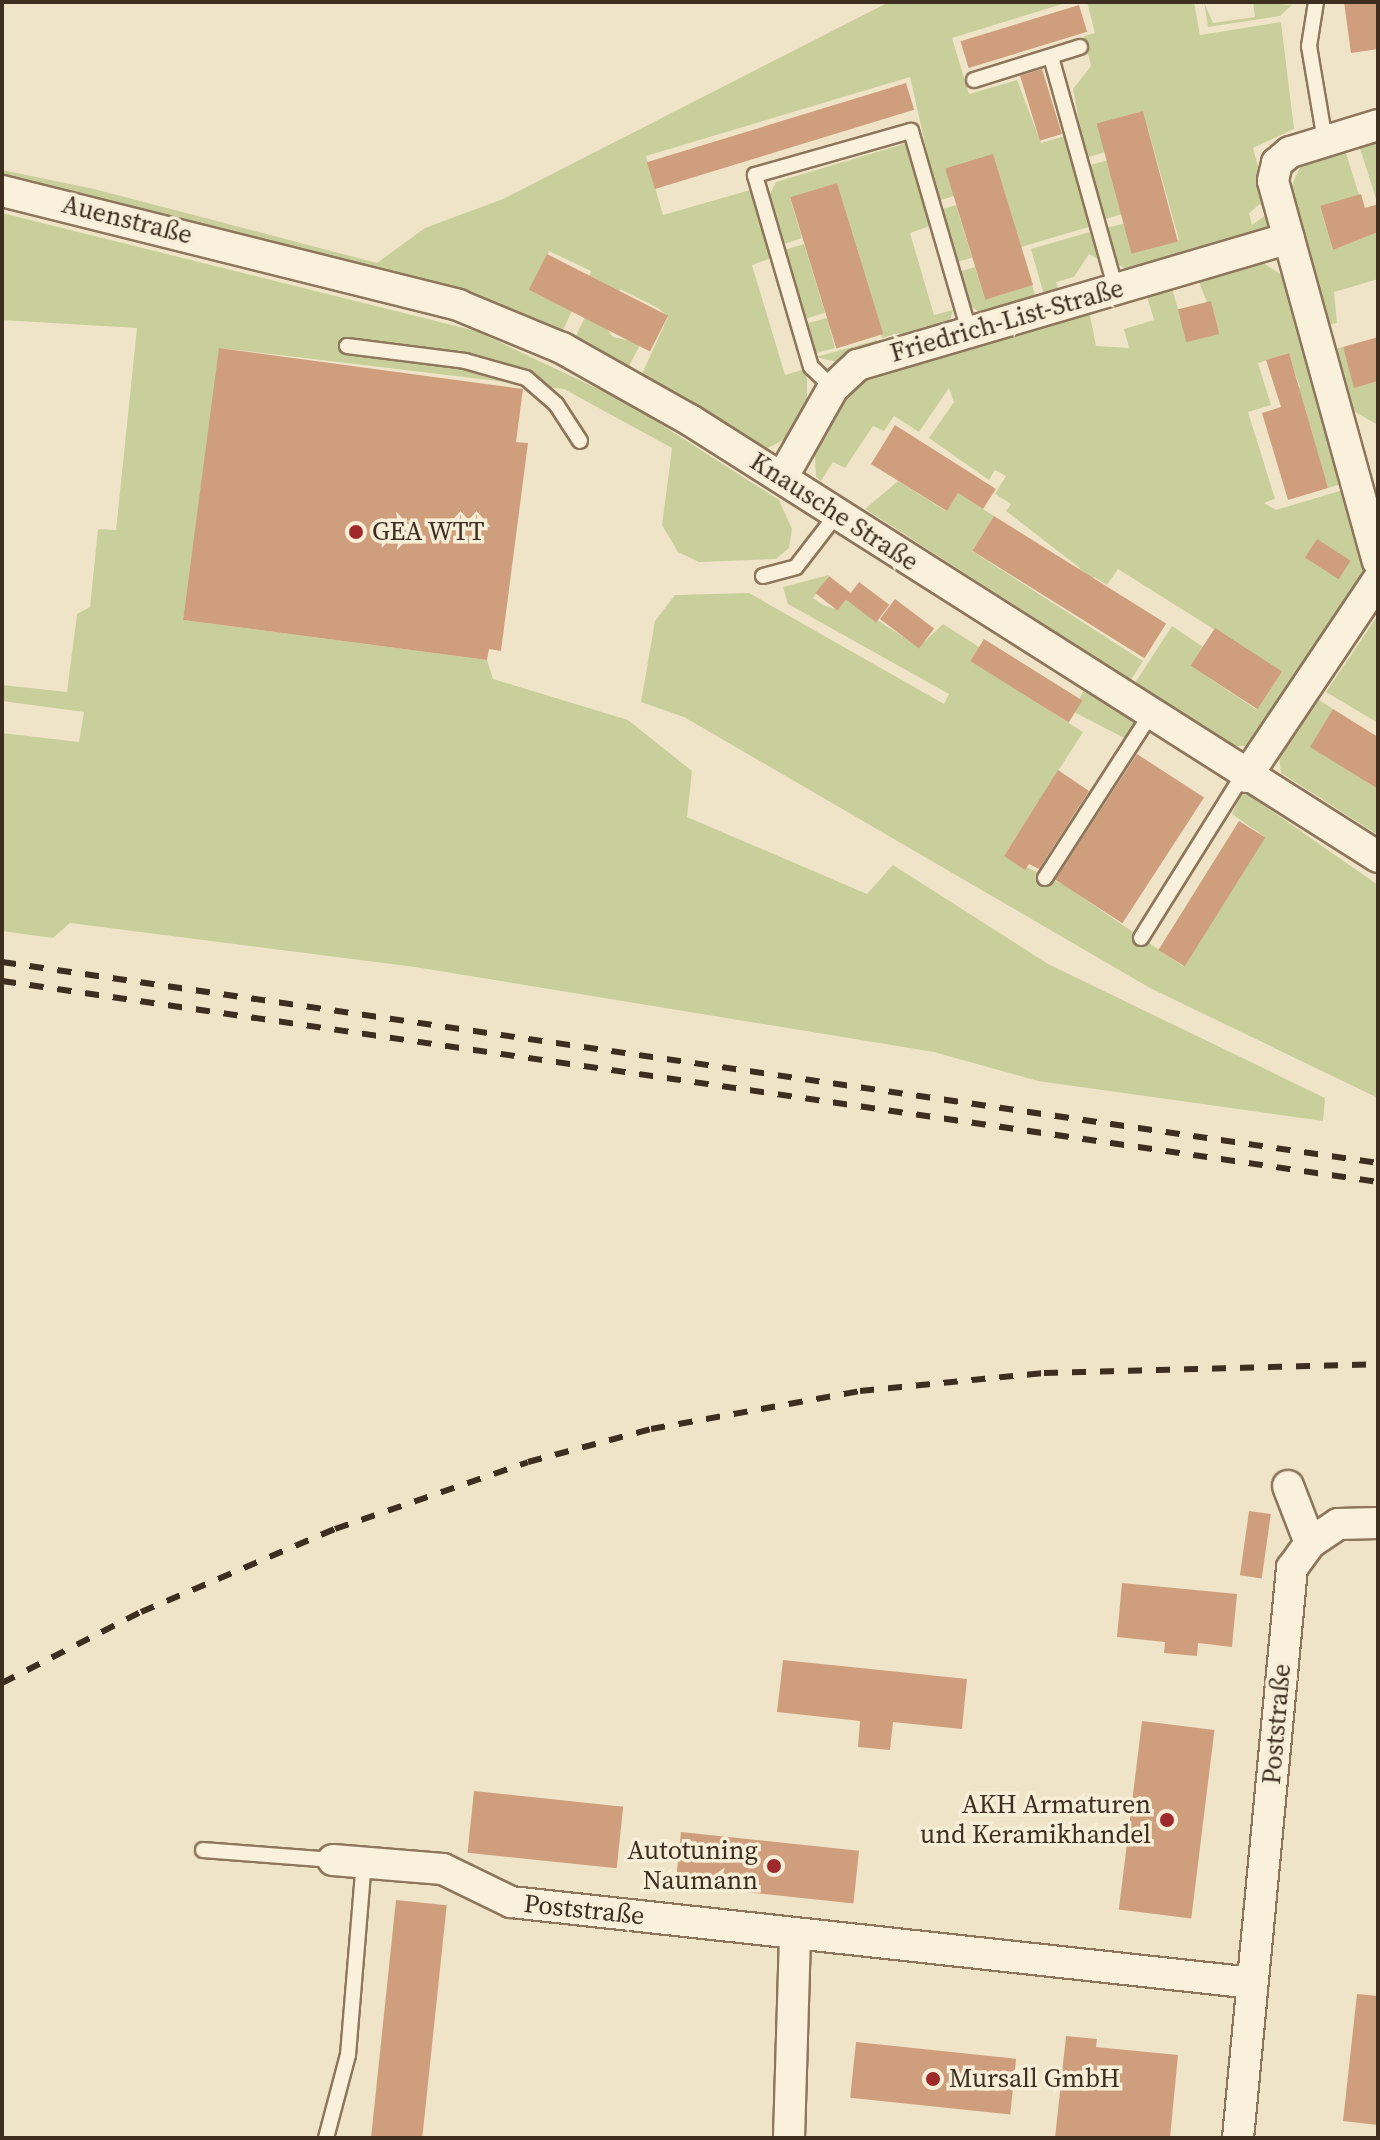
<!DOCTYPE html>
<html>
<head>
<meta charset="utf-8">
<style>
	body { margin:0 }
	#map { position:relative; width:1380px; height:2140px; overflow:hidden; background:#f0e4c8; font-family:"Source Serif 4",serif }
	div>[style] { position:absolute }
	.green>* { inset:0; background:#c9cf9b; transform-origin:0 0 }
	.building>* { inset:0; background:#cf9f7d; transform-origin:0 0 }
	.roads { filter:drop-shadow(2px 0 #8d765c) drop-shadow(-2px 0 #8d765c) drop-shadow(0 2px #8d765c) drop-shadow(0 -2px #8d765c) }
	.service>* { height:14px; margin:-7px; padding:0 7px; transform-origin:7px; border-radius:7px; background:#faf1dc }
	.minor>* { height:30px; margin:-15px; padding:0 15px; transform-origin:15px; border-radius:15px; background:#faf1dc }
	.rail>* { height:6px; margin-top:-3px; transform-origin:0; background:repeating-linear-gradient(90deg,#3d2e20 0 14px,transparent 0 28px) }
	.dots>* { width:22px; height:22px; translate:-50% -50%; box-sizing:border-box; border:4px solid #f7eed8; border-radius:50% }
	span { translate:-50% -50%; white-space:nowrap; text-align:center; line-height:1.15; -webkit-text-stroke:7px #f7eed8; paint-order:stroke }
	.street-label { font-size:26px; color:#3d2e20 }
	.poi-label { font-size:26px; color:#3d2e20 }
	.left { translate:0 -50%; text-align:left }
	.right { translate:-100% -50%; text-align:right }
	.frame { position:absolute; inset:0; border:4px solid #3d2e20; pointer-events:none }
</style>
</head>
<body>
<div id="map">
	<div class="green">
		<i style="clip-path:polygon(889px 2px,1069px 2px,952px 38px,969px 94px,1017px 80px,1041px 143px,1068px 135px,1092px 226px,1021px 247px,993px 155px,946px 169px,954px 196px,938px 201px,910px 77px,646px 156px,663px 215px,750px 190px,771px 258px,752px 265px,785px 375px,805px 369px,807px 379px,807px 409px,789px 437px,766px 449px,642px 374px,668px 317px,658px 308px,620px 289px,603px 323px,613px 337px,641px 343px,629px 366px,575px 338px,599px 288px,587px 282px,591px 271px,549px 251px,530px 290px,572px 311px,562px 332px,288px 247px,2px 177px,2px 170px,94px 189px,377px 263px,425px 228px,503px 199px)"></i>
		<i style="clip-path:polygon(evenodd,1087px 2px,1194px 2px,1200px 35px,1281px 22px,1294px 129px,1253px 148px,1272px 217px,1263px 233px,1130px 271px,1117px 264px,1106px 228px,1126px 223px,1135px 253px,1179px 240px,1143px 111px,1098px 124px,1105px 152px,1086px 158px,1073px 89px,1091px 66px,1084px 36px,1095px 33px,1087px 2px,1260px 204px,1267px 214px,1252px 225px,1249px 213px,1260px 204px)"></i>
		<i style="clip-path:polygon(1204px 2px,1213px 23px,1255px 17px,1253px 2px,1292px 5px,1280px 16px,1208px 27px)"></i>
		<i style="clip-path:polygon(1378px 139px,1378px 205px,1359px 145px)"></i>
		<i style="clip-path:polygon(907px 143px,930px 226px,910px 233px,934px 315px,953px 310px,948px 328px,901px 342px,899px 333px,882px 338px,837px 183px,790px 198px,802px 238px,781px 245px,768px 198px,776px 182px)"></i>
		<i style="clip-path:polygon(1345px 150px,1359px 195px,1320px 207px,1333px 250px,1378px 232px,1378px 279px,1334px 292px,1337px 323px,1326px 325px,1289px 192px,1301px 165px)"></i>
		<i style="left:1108px;top:160px;width:56px;height:22px;rotate:74deg"></i>
		<i style="left:956px;top:205px;width:55px;height:17px;rotate:73deg"></i>
		<i style="clip-path:polygon(2px 213px,476px 331px,626px 402px,779px 500px,792px 529px,789px 548px,776px 559px,699px 562px,678px 552px,662px 525px,672px 448px,564px 389px,220px 348px,183px 620px,487px 660px,493px 679px,628px 720px,692px 771px,687px 817px,867px 894px,893px 865px,1048px 964px,1325px 1098px,1323px 1121px,1038px 1081px,934px 1052px,415px 967px,70px 923px,53px 938px,2px 931px,2px 733px,79px 742px,84px 712px,2px 701px,2px 685px,67px 692px,77px 614px,90px 607px,98px 529px,116px 530px,137px 328px,2px 320px)"></i>
		<i style="clip-path:polygon(1093px 231px,1101px 261px,1089px 254px,1074px 277px,1056px 282px,1060px 294px,1045px 299px,1031px 249px)"></i>
		<i style="left:804px;top:244px;width:72px;height:22px;rotate:73deg"></i>
		<i style="clip-path:polygon(1259px 260px,1286px 278px,1341px 484px,1328px 488px,1292px 390px,1300px 387px,1288px 353px,1258px 363px,1271px 405px,1248px 412px,1275px 499px,1264px 503px,1276px 510px,1343px 490px,1368px 579px,1253px 746px,1235px 746px,1135px 683px,1172px 626px,1203px 647px,1191px 666px,1257px 710px,1282px 672px,1118px 569px,1107px 585px,1094px 577px,1085px 590px,1072px 582px,1080px 568px,1006px 511px,1011px 504px,995px 494px,1006px 476px,995px 470px,989px 480px,929px 438px,954px 402px,949px 388px,919px 432px,894px 416px,884px 431px,873px 426px,845px 468px,833px 462px,821px 481px,816px 477px,814px 442px,849px 380px,1089px 310px,1096px 346px,1129px 348px,1124px 329px,1154px 320px,1146px 293px,1171px 285px,1178px 309px,1219px 333px,1197px 277px)"></i>
		<i style="clip-path:polygon(975px 267px,985px 299px,1032px 285px,1037px 302px,980px 313px,966px 302px,958px 272px)"></i>
		<i style="left:827px;top:318px;width:31px;height:23px;rotate:75deg"></i>
		<i style="clip-path:polygon(877px 340px,880px 348px,837px 362px,816px 357px)"></i>
		<i style="clip-path:polygon(1343px 347px,1355px 387px,1378px 381px,1378px 425px,1350px 409px,1332px 350px)"></i>
		<i style="clip-path:polygon(898px 481px,946px 511px,958px 493px,994px 516px,972px 551px,1143px 661px,1131px 680px,865px 509px)"></i>
		<i style="clip-path:polygon(829px 575px,813px 598px,823px 605px,838px 610px,846px 600px,919px 647px,943px 624px,979px 647px,971px 661px,1083px 732px,1004px 856px,1064px 885px,1183px 966px,1265px 837px,1232px 814px,1243px 791px,1378px 885px,1378px 1098px,1150px 988px,684px 717px,641px 702px,655px 621px,675px 595px,749px 593px,944px 704px,949px 694px,788px 604px,783px 587px)"></i>
		<i style="clip-path:polygon(1378px 615px,1378px 723px,1326px 692px)"></i>
		<i style="clip-path:polygon(1083px 691px,1138px 722px,1126px 739px,1074px 712px)"></i>
		<i style="clip-path:polygon(1319px 700px,1333px 709px,1311px 747px,1378px 789px,1378px 835px,1281px 773px,1279px 757px)"></i>
	</div>
	<div class="building">
		<i style="clip-path:polygon(1344px 2px,1378px 2px,1378px 49px,1351px 53px)"></i>
		<i style="left:1079px;top:5px;width:28px;height:124px;rotate:73deg"></i>
		<i style="left:1042px;top:69px;width:68px;height:23px;rotate:73deg"></i>
		<i style="left:906px;top:83px;width:28px;height:271px;rotate:73deg"></i>
		<i style="left:1143px;top:111px;width:135px;height:48px;rotate:75deg"></i>
		<i style="left:993px;top:154px;width:137px;height:50px;rotate:73deg"></i>
		<i style="left:837px;top:183px;width:158px;height:49px;rotate:73deg"></i>
		<i style="clip-path:polygon(1361px 194px,1365px 208px,1378px 204px,1378px 232px,1333px 250px,1320px 206px)"></i>
		<i style="left:547px;top:254px;width:136px;height:40px;rotate:27deg"></i>
		<i style="left:1211px;top:301px;width:34px;height:34px;rotate:76deg"></i>
		<i style="clip-path:polygon(1378px 337px,1378px 381px,1354px 388px,1343px 347px)"></i>
		<i style="clip-path:polygon(219px 348px,523px 389px,516px 442px,528px 443px,501px 651px,489px 649px,487px 660px,183px 620px)"></i>
		<i style="clip-path:polygon(1289px 353px,1328px 488px,1288px 500px,1262px 413px,1281px 407px,1266px 360px)"></i>
		<i style="clip-path:polygon(895px 425px,996px 489px,983px 509px,958px 493px,947px 511px,871px 464px)"></i>
		<i style="left:994px;top:516px;width:203px;height:41px;rotate:32deg"></i>
		<i style="left:1317px;top:539px;width:40px;height:22px;rotate:33deg"></i>
		<i style="left:829px;top:576px;width:28px;height:22px;rotate:38deg"></i>
		<i style="left:859px;top:582px;width:38px;height:22px;rotate:37deg"></i>
		<i style="left:895px;top:599px;width:49px;height:25px;rotate:37deg"></i>
		<i style="left:1215px;top:628px;width:80px;height:45px;rotate:33deg"></i>
		<i style="left:984px;top:639px;width:116px;height:26px;rotate:32deg"></i>
		<i style="clip-path:polygon(1333px 709px,1378px 737px,1378px 789px,1310px 747px)"></i>
		<i style="left:1137px;top:754px;width:80px;height:150px;rotate:33deg"></i>
		<i style="clip-path:polygon(1058px 770px,1089px 791px,1039px 869px,1029px 864px,1025px 870px,1004px 856px)"></i>
		<i style="left:1239px;top:821px;width:31px;height:152px;rotate:32deg"></i>
		<i style="left:1249px;top:1511px;width:22px;height:65px;rotate:8deg"></i>
		<i style="clip-path:polygon(1122px 1583px,1237px 1594px,1232px 1647px,1198px 1643px,1197px 1656px,1164px 1653px,1165px 1642px,1117px 1637px)"></i>
		<i style="clip-path:polygon(783px 1660px,967px 1679px,962px 1729px,893px 1722px,890px 1750px,858px 1747px,860px 1721px,777px 1712px)"></i>
		<i style="left:1142px;top:1721px;width:73px;height:190px;rotate:7deg"></i>
		<i style="left:474px;top:1791px;width:150px;height:62px;rotate:6deg"></i>
		<i style="left:681px;top:1832px;width:179px;height:53px;rotate:6deg"></i>
		<i style="left:396px;top:1900px;width:51px;height:239px;rotate:6deg"></i>
		<i style="clip-path:polygon(1357px 1994px,1378px 1996px,1378px 2125px,1343px 2121px)"></i>
		<i style="clip-path:polygon(1066px 2036px,1097px 2039px,1096px 2047px,1178px 2055px,1170px 2138px,1055px 2138px)"></i>
		<i style="left:856px;top:2042px;width:161px;height:56px;rotate:6deg"></i>
	</div>
	<div class="roads">
		<div class="service">
			<i style="left:1316px;top:2px;width:45px;rotate:99deg"></i>
			<i style="left:1309px;top:46px;width:96px;rotate:80.4deg"></i>
			<i style="left:1051px;top:57px;width:242px;rotate:74.4deg"></i>
			<i style="left:974px;top:80px;width:111px;rotate:-17.3deg"></i>
			<i style="left:347px;top:346px;width:119px;rotate:7.2deg"></i>
			<i style="left:465px;top:361px;width:63px;rotate:15.6deg"></i>
			<i style="left:526px;top:378px;width:40px;rotate:41deg"></i>
			<i style="left:556px;top:404px;width:44px;rotate:57deg"></i>
			<i style="left:833px;top:388px;width:30px;rotate:-136deg"></i>
			<i style="left:811px;top:367px;width:200px;rotate:-106.3deg"></i>
			<i style="left:755px;top:175px;width:162px;rotate:-15.8deg"></i>
			<i style="left:911px;top:131px;width:208px;rotate:73.8deg"></i>
			<i style="left:763px;top:576px;width:34px;rotate:-15deg"></i>
			<i style="left:796px;top:567px;width:67px;rotate:-52.3deg"></i>
			<i style="left:1045px;top:878px;width:194px;rotate:-57.2deg"></i>
			<i style="left:1141px;top:938px;width:192px;rotate:-58deg"></i>
			<i style="left:203px;top:1850px;width:130px;rotate:4.4deg"></i>
			<i style="left:326px;top:2138px;width:86px;rotate:-75.2deg"></i>
			<i style="left:348px;top:2055px;width:195px;rotate:-85.3deg"></i>
		</div>
		<div class="minor">
			<i style="left:1378px;top:125px;width:92px;rotate:162.9deg"></i>
			<i style="left:1290px;top:152px;width:17px;rotate:140deg"></i>
			<i style="left:1277px;top:163px;width:18px;rotate:103deg"></i>
			<i style="left:1273px;top:181px;width:394px;rotate:74.6deg"></i>
			<i style="left:2px;top:191px;width:470px;rotate:14deg"></i>
			<i style="left:458px;top:305px;width:113px;rotate:22.5deg"></i>
			<i style="left:562px;top:348px;width:147px;rotate:29.4deg"></i>
			<i style="left:690px;top:420px;width:815px;rotate:32.42deg"></i>
			<i style="left:782px;top:478px;width:103px;rotate:-60.5deg"></i>
			<i style="left:833px;top:388px;width:34px;rotate:-43deg"></i>
			<i style="left:858px;top:365px;width:449px;rotate:-16.4deg"></i>
			<i style="left:1246px;top:777px;width:237px;rotate:-56.2deg"></i>
			<i style="left:1288px;top:1486px;width:61px;rotate:68.9deg"></i>
			<i style="left:333px;top:1860px;width:110px;rotate:4.7deg"></i>
			<i style="left:443px;top:1869px;width:76px;rotate:25.9deg"></i>
			<i style="left:511px;top:1902px;width:746px;rotate:6.23deg"></i>
			<i style="left:789px;top:2138px;width:205px;rotate:-88.3deg"></i>
			<i style="left:1238px;top:2138px;width:573px;rotate:-84.59deg"></i>
			<i style="left:1292px;top:1568px;width:31px;rotate:-54deg"></i>
			<i style="left:1310px;top:1543px;width:34px;rotate:-34deg"></i>
			<i style="left:1338px;top:1524px;width:40px;rotate:-1.4deg"></i>
		</div>
	</div>
	<div class="rail">
		<i style="left:2px;top:962px;width:1391px;rotate:8.31deg"></i>
		<i style="left:2px;top:981px;width:1391px;rotate:8.31deg"></i>
		<i style="left:2px;top:1683px;width:156px;rotate:-27.1deg"></i>
		<i style="left:141px;top:1612px;width:211px;rotate:-23.2deg"></i>
		<i style="left:335px;top:1529px;width:204px;rotate:-19.1deg"></i>
		<i style="left:528px;top:1462px;width:127px;rotate:-15deg"></i>
		<i style="left:651px;top:1429px;width:212px;rotate:-10.3deg"></i>
		<i style="left:860px;top:1391px;width:185px;rotate:-5.6deg"></i>
		<i style="left:1044px;top:1373px;width:334px;rotate:-1.5deg"></i>
	</div>
	<div class="dots">
		<i style="left:356px;top:532px;background:#9e2a2b"></i>
		<i style="left:1167px;top:1820px;background:#9e2a2b"></i>
		<i style="left:774px;top:1866px;background:#9e2a2b"></i>
		<i style="left:933px;top:2079px;background:#9e2a2b"></i>
	</div>
	<div class="street-label">
		<span style="left:127px;top:220px;rotate:14deg">Auenstraße</span>
		<span style="left:1007px;top:321px;rotate:-16deg">Friedrich-List-Straße</span>
		<span style="left:834px;top:512px;rotate:33deg">Knausche Straße</span>
		<span style="left:1277px;top:1724px;rotate:-85deg">Poststraße</span>
		<span style="left:584px;top:1910px;rotate:6deg">Poststraße</span>
	</div>
	<div class="poi-label">
		<span class="left" style="left:372px;top:532px">GEA WTT</span>
		<span class="right" style="left:1151px;top:1820px">AKH Armaturen<br>und Keramikhandel</span>
		<span class="right" style="left:758px;top:1866px">Autotuning<br>Naumann</span>
		<span class="left" style="left:949px;top:2079px">Mursall GmbH</span>
	</div>
	<div class="frame"></div>
</div>
</body>
</html>
